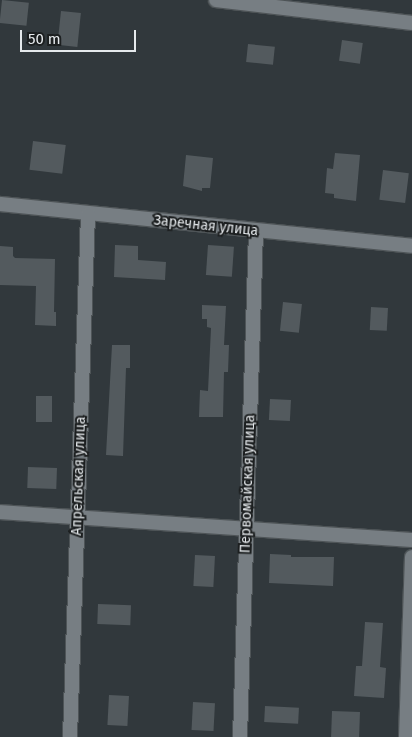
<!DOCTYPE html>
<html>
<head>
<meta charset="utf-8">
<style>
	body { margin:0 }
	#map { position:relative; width:412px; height:737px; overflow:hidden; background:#31383c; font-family:"Fira Sans",sans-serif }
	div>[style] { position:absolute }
	.building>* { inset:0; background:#535a5e; transform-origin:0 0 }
	.roads { filter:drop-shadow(1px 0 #4e5457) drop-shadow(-1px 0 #4e5457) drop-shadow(0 1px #4e5457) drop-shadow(0 -1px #4e5457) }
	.street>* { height:14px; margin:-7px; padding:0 7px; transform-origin:7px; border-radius:7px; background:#777e83 }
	span { translate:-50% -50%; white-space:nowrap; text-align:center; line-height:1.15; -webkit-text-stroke:4px #1c1f20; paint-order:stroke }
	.street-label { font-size:14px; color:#e5e9ec }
	.scale { position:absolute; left:20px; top:30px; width:116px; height:22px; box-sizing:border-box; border:2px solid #e5e9ec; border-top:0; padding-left:6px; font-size:15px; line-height:18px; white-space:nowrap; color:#e5e9ec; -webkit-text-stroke:4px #1c1f20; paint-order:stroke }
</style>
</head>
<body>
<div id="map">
	<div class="building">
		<i style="left:2px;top:0;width:27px;height:23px;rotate:6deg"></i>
		<i style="left:61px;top:11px;width:20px;height:34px;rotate:6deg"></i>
		<i style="left:342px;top:40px;width:21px;height:21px;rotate:8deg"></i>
		<i style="left:248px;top:44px;width:27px;height:18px;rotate:6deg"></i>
		<i style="left:33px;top:141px;width:33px;height:29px;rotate:7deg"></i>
		<i style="clip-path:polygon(335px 153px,360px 155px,356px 201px,334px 198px,334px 194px,325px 193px,327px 168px,333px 169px)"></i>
		<i style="clip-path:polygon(186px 155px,213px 158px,210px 188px,202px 188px,202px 191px,183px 186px)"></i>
		<i style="left:383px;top:170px;width:26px;height:30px;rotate:7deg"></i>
		<i style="clip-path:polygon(115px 245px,138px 246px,138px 260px,166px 262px,165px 280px,114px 277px)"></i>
		<i style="left:208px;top:245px;width:26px;height:30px;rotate:4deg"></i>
		<i style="clip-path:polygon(0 246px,13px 247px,13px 256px,15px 258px,55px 259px,54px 312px,56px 312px,56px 326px,35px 325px,36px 286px,0 285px)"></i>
		<i style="left:283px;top:302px;width:19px;height:29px;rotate:6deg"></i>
		<i style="clip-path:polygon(202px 305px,226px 306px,224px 345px,229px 345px,228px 372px,224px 372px,223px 417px,199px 417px,200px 390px,208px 391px,211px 328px,207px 327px,207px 319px,202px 319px)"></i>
		<i style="left:371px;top:307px;width:17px;height:23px;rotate:3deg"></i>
		<i style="clip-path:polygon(112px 345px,130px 345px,130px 368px,126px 368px,123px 456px,106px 455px)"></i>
		<i style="left:36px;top:396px;width:16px;height:26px"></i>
		<i style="left:270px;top:399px;width:21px;height:21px;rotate:3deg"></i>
		<i style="left:28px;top:467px;width:29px;height:21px;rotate:2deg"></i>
		<i style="clip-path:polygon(270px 554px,291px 555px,291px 557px,334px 557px,333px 586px,269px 583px)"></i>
		<i style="left:195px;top:555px;width:20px;height:31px;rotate:3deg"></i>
		<i style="left:98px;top:604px;width:33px;height:20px;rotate:2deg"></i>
		<i style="clip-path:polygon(365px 622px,383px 623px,380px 667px,386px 668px,384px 698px,354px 696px,356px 666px,362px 666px)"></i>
		<i style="left:109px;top:695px;width:20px;height:30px;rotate:3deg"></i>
		<i style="left:193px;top:702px;width:22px;height:28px;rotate:3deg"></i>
		<i style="left:265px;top:706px;width:34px;height:16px;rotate:3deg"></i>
		<i style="left:332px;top:711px;width:28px;height:26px;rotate:2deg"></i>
	</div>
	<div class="roads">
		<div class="street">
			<i style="left:216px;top:0;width:197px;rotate:6.7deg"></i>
			<i style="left:0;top:204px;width:414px;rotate:5.8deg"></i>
			<i style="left:0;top:512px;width:413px;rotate:3.9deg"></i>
			<i style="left:70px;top:737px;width:523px;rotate:-88.03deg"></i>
			<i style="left:240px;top:737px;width:506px;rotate:-88.19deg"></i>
			<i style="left:406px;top:737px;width:180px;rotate:-88.1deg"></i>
		</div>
	</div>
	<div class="street-label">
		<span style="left:206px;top:226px;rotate:6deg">Заречная улица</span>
		<span style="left:79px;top:476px;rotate:-88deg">Апрельская улица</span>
		<span style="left:248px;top:484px;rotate:-88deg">Первомайская улица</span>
	</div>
	<div class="scale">50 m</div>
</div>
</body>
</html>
